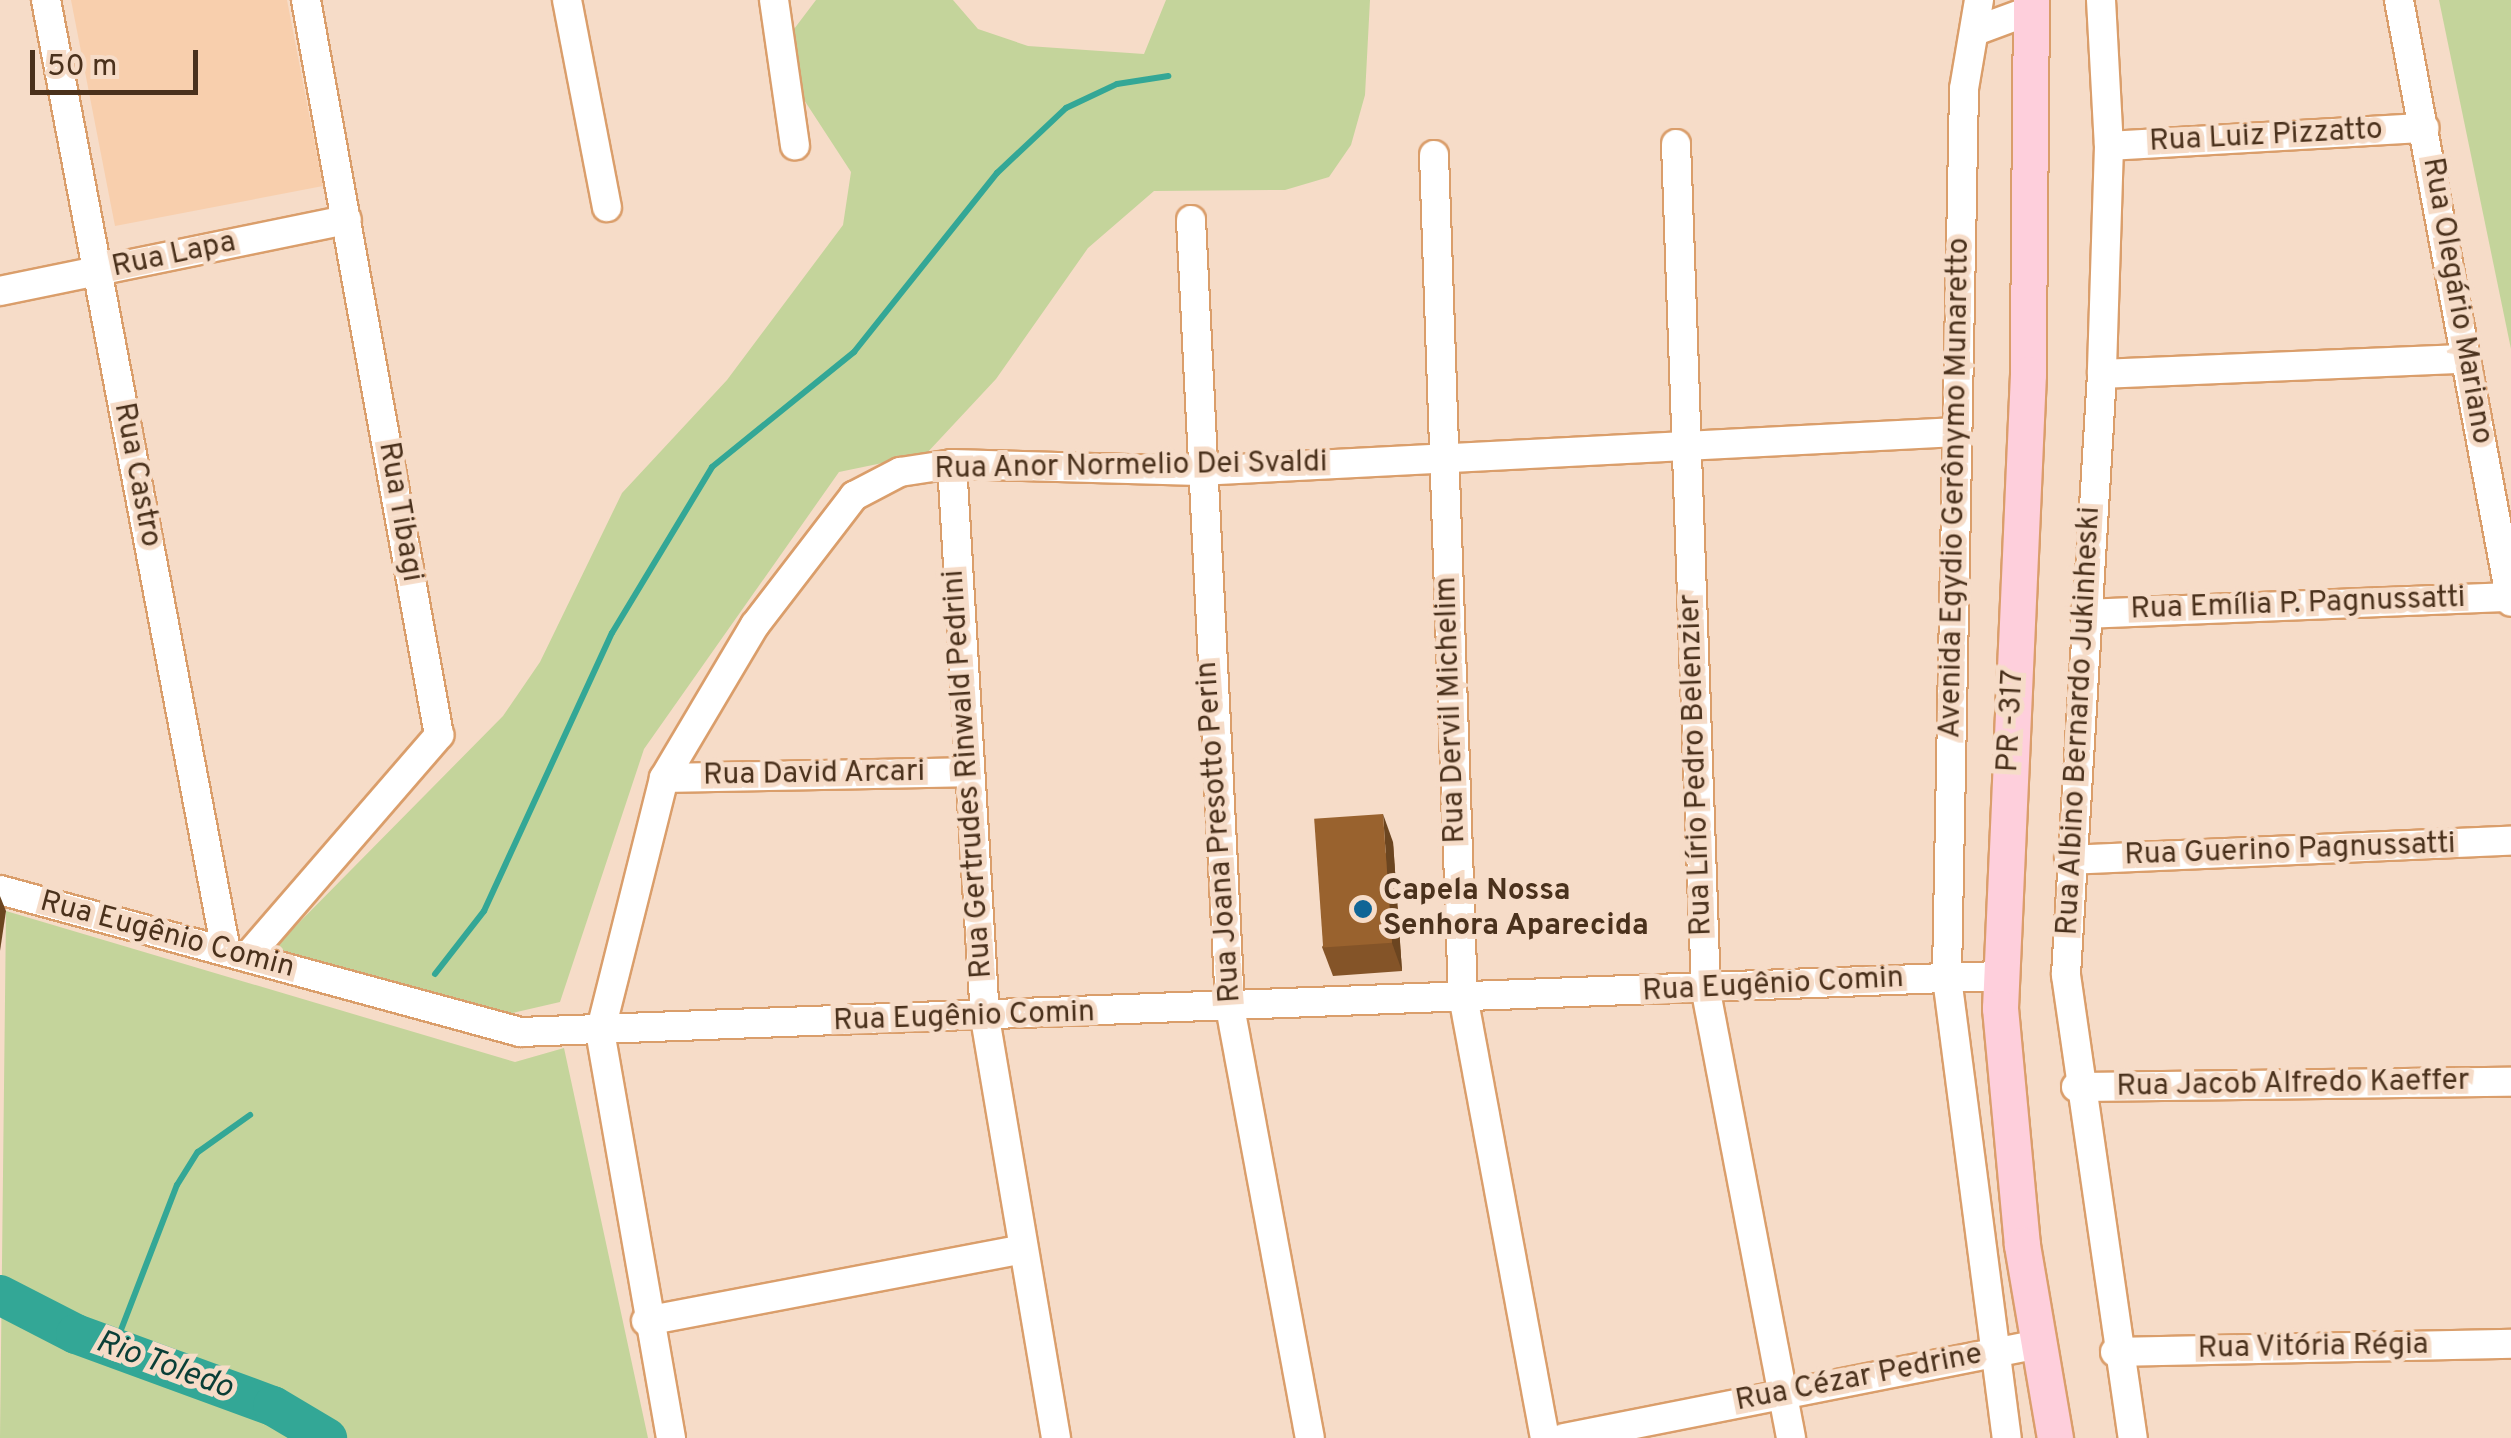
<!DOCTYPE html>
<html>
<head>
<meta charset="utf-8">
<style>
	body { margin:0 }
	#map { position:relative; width:2511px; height:1438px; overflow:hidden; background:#f6dcc8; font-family:Overpass,sans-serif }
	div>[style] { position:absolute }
	.built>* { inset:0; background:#f8cfad }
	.green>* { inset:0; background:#c4d49b }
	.stream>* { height:6px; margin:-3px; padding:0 3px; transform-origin:3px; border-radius:3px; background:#33a796 }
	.river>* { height:40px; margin:-20px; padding:0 20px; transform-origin:20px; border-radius:20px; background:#33a796 }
	.roads { filter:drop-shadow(2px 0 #da9e6b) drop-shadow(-2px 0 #da9e6b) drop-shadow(0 2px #da9e6b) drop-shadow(0 -2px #da9e6b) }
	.minor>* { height:28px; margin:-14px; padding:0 14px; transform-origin:14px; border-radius:14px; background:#fff }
	.major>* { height:35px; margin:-17.5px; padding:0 17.5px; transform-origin:17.5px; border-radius:17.5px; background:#fecfdc }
	.wall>* { inset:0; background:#845428 }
	.shaded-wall>* { inset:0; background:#6b4520 }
	.building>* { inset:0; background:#99622e; transform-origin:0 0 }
	.dots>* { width:28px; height:28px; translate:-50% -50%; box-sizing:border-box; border:5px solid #f6dcc8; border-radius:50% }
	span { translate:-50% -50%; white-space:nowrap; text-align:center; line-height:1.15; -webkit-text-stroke:10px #f6dcc8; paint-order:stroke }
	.street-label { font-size:30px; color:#4a311c }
	.poi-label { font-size:30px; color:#4a311c; font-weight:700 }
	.left { translate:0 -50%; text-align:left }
	.water-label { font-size:32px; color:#0a3e37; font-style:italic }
	.scale { position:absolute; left:30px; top:50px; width:168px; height:45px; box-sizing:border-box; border:5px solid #4a311c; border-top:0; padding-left:12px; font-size:30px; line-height:35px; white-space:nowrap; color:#4a311c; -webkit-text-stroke:8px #f6dcc8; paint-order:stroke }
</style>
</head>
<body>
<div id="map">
	<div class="built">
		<i style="clip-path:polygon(71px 0,287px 0,323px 186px,115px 226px)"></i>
	</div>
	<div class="green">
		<i style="clip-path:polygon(816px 0,953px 0,978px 29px,1028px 46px,1144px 54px,1166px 0,1370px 0,1365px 95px,1351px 145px,1329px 177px,1285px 190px,1154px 191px,1088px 248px,996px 379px,926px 454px,839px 472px,644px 749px,560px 1002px,504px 1015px,273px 949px,503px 716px,540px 662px,622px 493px,727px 380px,843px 225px,851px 172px,795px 86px,791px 33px)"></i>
		<i style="clip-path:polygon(2439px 0,2511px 0,2511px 349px)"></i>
		<i style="clip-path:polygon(6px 911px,515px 1062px,564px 1048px,648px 1438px,0 1438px)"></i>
	</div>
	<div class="stream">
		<i style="left:435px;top:974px;width:80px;rotate:-52.1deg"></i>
		<i style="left:484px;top:911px;width:306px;rotate:-65.3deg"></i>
		<i style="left:612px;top:633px;width:194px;rotate:-58.9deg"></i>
		<i style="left:712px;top:467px;width:183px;rotate:-39deg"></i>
		<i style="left:854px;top:352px;width:229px;rotate:-51.4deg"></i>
		<i style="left:997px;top:173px;width:95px;rotate:-43.3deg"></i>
		<i style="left:1066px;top:108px;width:56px;rotate:-25.2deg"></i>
		<i style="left:1117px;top:84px;width:52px;rotate:-8.9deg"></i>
		<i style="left:114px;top:1348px;width:175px;rotate:-68.9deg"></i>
		<i style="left:177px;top:1185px;width:39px;rotate:-58deg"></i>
		<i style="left:198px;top:1152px;width:64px;rotate:-35.4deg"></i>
	</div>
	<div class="river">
		<i style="left:0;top:1295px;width:85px;rotate:27.2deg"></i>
		<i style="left:76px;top:1334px;width:210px;rotate:20.1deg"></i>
		<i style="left:273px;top:1406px;width:63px;rotate:30.7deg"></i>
	</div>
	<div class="roads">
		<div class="minor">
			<i style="left:46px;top:0;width:968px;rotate:79.28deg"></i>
			<i style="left:567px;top:0;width:211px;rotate:79.1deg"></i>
			<i style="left:774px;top:0;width:147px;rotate:81.8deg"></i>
			<i style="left:1979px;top:0;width:90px;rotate:99.6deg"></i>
			<i style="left:1964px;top:89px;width:889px;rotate:91.1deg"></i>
			<i style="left:1947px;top:978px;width:464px;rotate:82.6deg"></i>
			<i style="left:2101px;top:0;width:146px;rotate:86.9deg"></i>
			<i style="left:2109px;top:146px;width:228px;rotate:91.8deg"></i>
			<i style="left:2102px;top:374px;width:602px;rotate:93.43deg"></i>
			<i style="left:2066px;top:975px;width:468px;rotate:81.8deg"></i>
			<i style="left:2399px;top:0;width:612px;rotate:79.46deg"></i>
			<i style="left:1975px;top:31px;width:61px;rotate:-20.2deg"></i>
			<i style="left:1676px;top:144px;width:849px;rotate:87.97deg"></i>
			<i style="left:1706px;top:992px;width:454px;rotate:79.2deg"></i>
			<i style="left:2109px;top:146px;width:316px;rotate:-3.3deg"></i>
			<i style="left:1434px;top:155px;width:841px;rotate:88.03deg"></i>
			<i style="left:1463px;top:996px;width:450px;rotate:79.5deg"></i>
			<i style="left:1191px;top:220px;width:788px;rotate:87.16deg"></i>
			<i style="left:1230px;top:1007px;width:438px;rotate:79.5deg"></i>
			<i style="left:0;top:291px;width:354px;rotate:-11.6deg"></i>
			<i style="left:2102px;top:374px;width:365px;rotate:-2.4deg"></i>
			<i style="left:952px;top:464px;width:555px;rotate:86.59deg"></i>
			<i style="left:985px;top:1018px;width:426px;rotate:80.4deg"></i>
			<i style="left:2085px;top:614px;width:425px;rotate:-2.3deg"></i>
			<i style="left:664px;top:778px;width:301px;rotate:-1.1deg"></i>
			<i style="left:2069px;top:860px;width:442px;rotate:-2.5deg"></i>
			<i style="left:0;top:890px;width:539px;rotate:15.27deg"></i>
			<i style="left:520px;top:1032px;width:1482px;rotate:-2.17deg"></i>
			<i style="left:247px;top:957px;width:294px;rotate:-49.1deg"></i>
			<i style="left:439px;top:735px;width:747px;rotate:-100.26deg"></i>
			<i style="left:2076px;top:1087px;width:435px;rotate:-0.7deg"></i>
			<i style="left:646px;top:1321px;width:380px;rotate:-10.8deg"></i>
			<i style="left:2115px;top:1352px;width:396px;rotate:-1.2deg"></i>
			<i style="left:671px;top:1438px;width:411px;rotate:-99.9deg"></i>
			<i style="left:600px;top:1033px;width:263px;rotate:-75.9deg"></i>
			<i style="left:664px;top:778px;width:178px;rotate:-59.3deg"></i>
			<i style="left:755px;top:625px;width:163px;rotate:-52.5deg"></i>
			<i style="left:854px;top:496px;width:52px;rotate:-27.6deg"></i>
			<i style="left:900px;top:472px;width:53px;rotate:-8.7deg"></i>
			<i style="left:952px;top:464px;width:247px;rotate:1.6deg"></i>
			<i style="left:1199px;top:471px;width:759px;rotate:-2.95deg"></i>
			<i style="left:1564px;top:1438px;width:482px;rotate:-11.2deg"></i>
		</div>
		<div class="major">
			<i style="left:2031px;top:0;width:374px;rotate:90.5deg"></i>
			<i style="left:2028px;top:374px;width:635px;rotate:92.53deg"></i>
			<i style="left:2000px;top:1008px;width:238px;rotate:84.7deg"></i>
			<i style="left:2022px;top:1245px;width:196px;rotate:80.3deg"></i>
		</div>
	</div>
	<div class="wall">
		<i style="clip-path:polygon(1393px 842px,1402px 971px,1333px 976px,1322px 947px)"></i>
	</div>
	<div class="shaded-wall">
		<i style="clip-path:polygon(1383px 814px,1393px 842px,1402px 971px,1392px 943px)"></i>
		<i style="clip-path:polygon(0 896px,6px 911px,0 951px)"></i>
	</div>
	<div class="building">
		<i style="left:1383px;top:814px;width:129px;height:69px;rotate:86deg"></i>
	</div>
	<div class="dots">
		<i style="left:1363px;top:909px;background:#0f6596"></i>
	</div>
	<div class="street-label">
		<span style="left:2266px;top:137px;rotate:-3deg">Rua Luiz Pizzatto</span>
		<span style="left:174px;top:256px;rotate:-12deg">Rua Lapa</span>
		<span style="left:2456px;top:301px;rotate:80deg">Rua Olegário Mariano</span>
		<span style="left:1131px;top:467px;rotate:-1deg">Rua Anor Normelio Dei Svaldi</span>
		<span style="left:136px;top:475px;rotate:79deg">Rua Castro</span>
		<span style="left:1956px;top:488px;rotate:-89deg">Avenida Egydio Gerônymo Munaretto</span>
		<span style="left:399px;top:512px;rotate:80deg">Rua Tibagi</span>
		<span style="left:2298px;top:605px;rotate:-2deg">Rua Emília P. Pagnussatti</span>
		<span style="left:1452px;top:710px;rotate:-92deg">Rua Dervil Michelim</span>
		<span style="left:2012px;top:721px;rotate:-87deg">PR -317</span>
		<span style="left:2080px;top:721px;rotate:-87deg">Rua Albino Bernardo Jukinheski</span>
		<span style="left:1697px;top:765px;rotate:-92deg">Rua Lírio Pedro Belenzier</span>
		<span style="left:969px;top:774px;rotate:-94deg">Rua Gertrudes Rinwald Pedrini</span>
		<span style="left:814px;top:775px;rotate:-1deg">Rua David Arcari</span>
		<span style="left:1220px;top:832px;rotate:-94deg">Rua Joana Presotto Perin</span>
		<span style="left:2290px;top:851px;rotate:-2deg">Rua Guerino Pagnussatti</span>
		<span style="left:167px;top:936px;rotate:15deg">Rua Eugênio Comin</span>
		<span style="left:1773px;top:986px;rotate:-3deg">Rua Eugênio Comin</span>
		<span style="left:964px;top:1018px;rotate:-2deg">Rua Eugênio Comin</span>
		<span style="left:2293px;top:1085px;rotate:-1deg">Rua Jacob Alfredo Kaeffer</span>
		<span style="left:2313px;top:1348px;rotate:-1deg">Rua Vitória Régia</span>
		<span style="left:1859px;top:1379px;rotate:-11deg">Rua Cézar Pedrine</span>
	</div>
	<div class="poi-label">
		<span class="left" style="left:1383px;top:909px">Capela Nossa<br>Senhora Aparecida</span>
	</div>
	<div class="water-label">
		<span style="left:164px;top:1366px;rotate:20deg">Rio Toledo</span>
	</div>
	<div class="scale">50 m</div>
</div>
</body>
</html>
